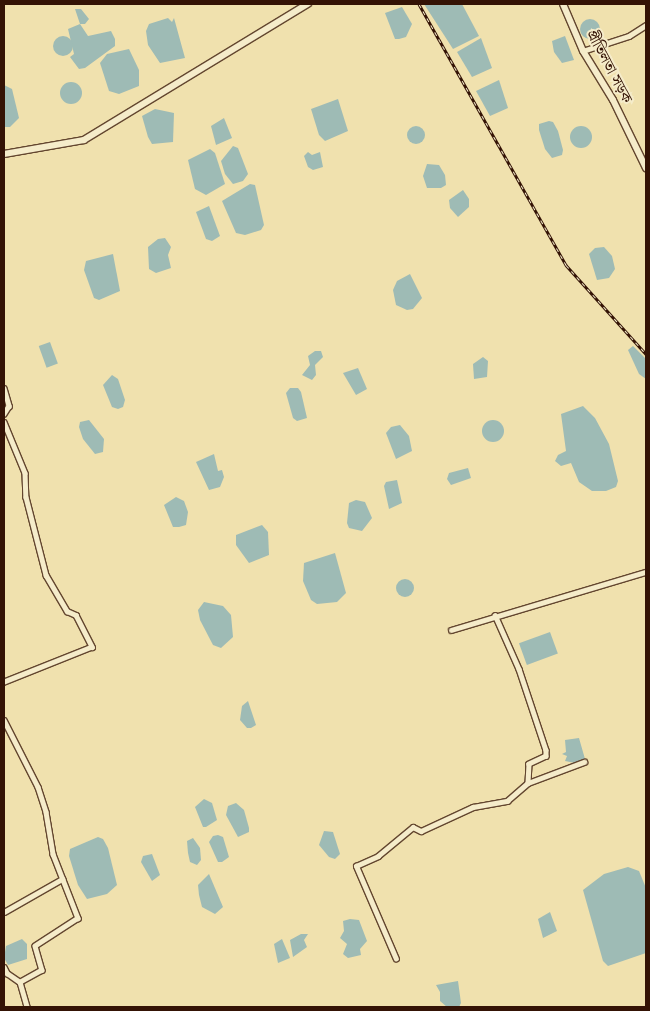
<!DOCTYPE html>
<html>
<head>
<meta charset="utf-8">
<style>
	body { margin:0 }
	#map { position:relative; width:650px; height:1011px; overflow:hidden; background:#f0e1ae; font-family:"Old Standard TT","Noto Serif Bengali",serif }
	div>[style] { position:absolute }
	.water>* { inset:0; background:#9ebbb5; transform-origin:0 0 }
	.round { border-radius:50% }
	.roads { filter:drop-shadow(1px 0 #63462f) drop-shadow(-1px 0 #63462f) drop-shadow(0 1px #63462f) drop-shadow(0 -1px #63462f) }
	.minor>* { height:4.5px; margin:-2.25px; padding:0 2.25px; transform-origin:2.25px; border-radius:2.25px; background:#f5ecca }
	.tertiary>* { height:5.5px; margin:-2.75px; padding:0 2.75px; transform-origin:2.75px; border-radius:2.75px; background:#f5ecca }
	.secondary>* { height:6px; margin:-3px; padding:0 3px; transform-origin:3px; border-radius:3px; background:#f5ecca }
	.rail>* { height:3px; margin-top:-1.5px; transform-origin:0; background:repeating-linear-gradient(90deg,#f5ecca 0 4px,#341305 0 8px); box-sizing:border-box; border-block:1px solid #341305 }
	span { translate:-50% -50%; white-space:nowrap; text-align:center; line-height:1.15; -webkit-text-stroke:4px #f5ecca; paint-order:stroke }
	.street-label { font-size:15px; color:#341305 }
	.frame { position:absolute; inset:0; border:5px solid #341305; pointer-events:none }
</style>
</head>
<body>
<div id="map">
	<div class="water">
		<i style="clip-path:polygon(424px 4px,462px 4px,479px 36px,453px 49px)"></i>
		<i style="clip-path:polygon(402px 7px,412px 24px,406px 37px,399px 39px,395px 39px,385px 13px)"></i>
		<i style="clip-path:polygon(75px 9px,81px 9px,89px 19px,85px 24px,80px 24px,88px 36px,111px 31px,115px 39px,115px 46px,85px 68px,79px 69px,70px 57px,74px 54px,68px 29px,80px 24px)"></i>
		<i style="clip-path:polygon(168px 18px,172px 22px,174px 18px,185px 58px,160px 63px,148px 45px,146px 31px,149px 24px)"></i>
		<i class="round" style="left:580px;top:19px;width:20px;height:20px"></i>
		<i style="clip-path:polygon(565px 36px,574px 60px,562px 63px,554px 52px,552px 41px)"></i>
		<i class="round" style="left:53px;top:36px;width:20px;height:20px"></i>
		<i style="clip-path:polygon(481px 38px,492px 68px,472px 77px,457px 52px)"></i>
		<i style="clip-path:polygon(129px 49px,139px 70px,139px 86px,119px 94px,109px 91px,100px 63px,107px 54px)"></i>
		<i style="clip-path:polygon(499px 80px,508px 108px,490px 116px,476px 91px)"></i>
		<i class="round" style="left:60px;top:82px;width:22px;height:22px"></i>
		<i style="clip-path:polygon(4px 85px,12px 89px,19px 118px,10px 127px,4px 127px)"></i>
		<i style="clip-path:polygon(338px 99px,348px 131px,325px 141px,319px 135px,311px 109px)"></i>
		<i style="clip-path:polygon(155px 109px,174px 113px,173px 142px,152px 144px,148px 137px,142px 116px)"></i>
		<i style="clip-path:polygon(224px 118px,232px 138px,216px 145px,211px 126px)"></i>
		<i style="clip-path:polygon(549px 121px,553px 122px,558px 131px,563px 150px,562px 155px,552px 158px,545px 149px,539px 130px,539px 124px)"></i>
		<i class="round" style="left:407px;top:126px;width:18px;height:18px"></i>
		<i class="round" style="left:570px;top:126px;width:22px;height:22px"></i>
		<i style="clip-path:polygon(233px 146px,238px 148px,248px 174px,243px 181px,233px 184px,225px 174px,221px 161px)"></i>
		<i style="clip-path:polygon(210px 149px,215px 153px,225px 184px,206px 195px,195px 189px,188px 160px)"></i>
		<i style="clip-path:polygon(308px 152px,312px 155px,320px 152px,323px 167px,313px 170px,308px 167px,304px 156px)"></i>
		<i style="clip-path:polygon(427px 164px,439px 165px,445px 175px,446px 185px,441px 188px,427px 188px,423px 176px)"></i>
		<i style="clip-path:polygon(250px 184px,255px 185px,264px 225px,261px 230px,245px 235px,236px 233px,222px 201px)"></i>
		<i style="clip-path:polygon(463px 190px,469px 199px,469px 207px,458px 217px,450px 208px,449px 200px)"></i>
		<i style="clip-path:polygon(209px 206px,220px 236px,212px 241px,206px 239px,196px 212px)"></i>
		<i style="clip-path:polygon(165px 238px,171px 247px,168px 255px,171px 268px,156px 273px,149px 269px,148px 247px,158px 239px)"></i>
		<i style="clip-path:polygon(604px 247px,612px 256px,615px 269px,609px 278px,597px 280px,589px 254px,595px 248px)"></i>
		<i style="clip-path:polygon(113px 254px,120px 291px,99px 300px,94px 298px,84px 270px,86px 261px)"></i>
		<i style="clip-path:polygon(410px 274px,422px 298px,413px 309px,407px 310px,396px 305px,393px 290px,397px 281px)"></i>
		<i style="left:50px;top:342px;width:23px;height:12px;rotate:70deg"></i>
		<i style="clip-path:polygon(633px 346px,646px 359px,646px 379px,639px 374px,628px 350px)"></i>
		<i style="clip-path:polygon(315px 351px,321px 351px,323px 357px,315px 365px,316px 375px,312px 380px,302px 375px,310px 365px,308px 356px)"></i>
		<i style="clip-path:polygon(483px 357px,488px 361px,487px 377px,474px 379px,473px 364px)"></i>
		<i style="clip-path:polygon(358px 368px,367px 389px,356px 395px,343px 373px)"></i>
		<i style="clip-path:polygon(112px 375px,118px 379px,125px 400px,123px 407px,118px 409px,112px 407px,103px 385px)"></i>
		<i style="clip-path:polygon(290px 388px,298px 388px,301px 392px,307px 418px,297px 421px,293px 418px,286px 393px)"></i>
		<i style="clip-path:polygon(583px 406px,595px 418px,609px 444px,618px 481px,616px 487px,606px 491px,592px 491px,579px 482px,571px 463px,561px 466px,555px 461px,558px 455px,566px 451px,561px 414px)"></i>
		<i class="round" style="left:482px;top:420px;width:22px;height:22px"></i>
		<i style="clip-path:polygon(89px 420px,104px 439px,103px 452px,95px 454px,83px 439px,79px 427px,80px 422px)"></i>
		<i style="clip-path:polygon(400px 425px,409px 436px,412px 451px,396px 459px,386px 433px,391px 427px)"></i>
		<i style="clip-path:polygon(214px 454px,218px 471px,222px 470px,224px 477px,220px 487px,209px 490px,196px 462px)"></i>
		<i style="clip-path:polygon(468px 468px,471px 478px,451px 485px,447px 479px,449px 473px)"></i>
		<i style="clip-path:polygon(397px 480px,402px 503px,389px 509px,384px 486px,386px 482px)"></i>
		<i style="clip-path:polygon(176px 497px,184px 501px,188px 512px,186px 525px,179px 527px,173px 527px,164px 505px)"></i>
		<i style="clip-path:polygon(356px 500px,365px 502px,372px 518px,362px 531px,349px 528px,347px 523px,349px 503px)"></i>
		<i style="clip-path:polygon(262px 525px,268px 532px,269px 555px,249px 563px,236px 545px,236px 535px)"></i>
		<i style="clip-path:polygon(335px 553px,346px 593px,337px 602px,317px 604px,311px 600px,303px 581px,304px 563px)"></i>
		<i class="round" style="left:396px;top:579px;width:18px;height:18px"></i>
		<i style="clip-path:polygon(204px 602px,223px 606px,231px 615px,233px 637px,221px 648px,213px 645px,200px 620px,198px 610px)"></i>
		<i style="left:550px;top:632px;width:23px;height:33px;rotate:70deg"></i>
		<i style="clip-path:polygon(248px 701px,256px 725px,251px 728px,247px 728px,240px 720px,242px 706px)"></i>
		<i style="clip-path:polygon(579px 738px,585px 759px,575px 763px,565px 761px,567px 756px,562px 754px,566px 752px,565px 740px)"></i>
		<i style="clip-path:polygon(204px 799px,212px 803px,217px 820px,206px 827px,203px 827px,195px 807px)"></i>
		<i style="clip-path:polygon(236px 803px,244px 810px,249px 828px,249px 832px,238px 837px,226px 815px,228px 806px)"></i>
		<i style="clip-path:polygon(324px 831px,333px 832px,340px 854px,335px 859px,329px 857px,319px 845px)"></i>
		<i style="clip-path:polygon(218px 835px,223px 837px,229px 857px,222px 862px,218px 862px,209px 842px,213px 836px)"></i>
		<i style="clip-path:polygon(98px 837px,103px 839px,108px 848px,117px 885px,107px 894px,87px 899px,78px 885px,69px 856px,70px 849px)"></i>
		<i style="clip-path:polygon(193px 838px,200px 848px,201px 860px,197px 865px,190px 862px,188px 853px,187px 841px)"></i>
		<i style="clip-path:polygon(152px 854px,160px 875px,152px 881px,141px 862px,143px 856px)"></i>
		<i style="clip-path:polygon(628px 867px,639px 871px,646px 888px,646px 953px,608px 966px,603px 961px,583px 890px,604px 874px)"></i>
		<i style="clip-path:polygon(209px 874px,223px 907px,215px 914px,202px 907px,199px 895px,198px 885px)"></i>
		<i style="clip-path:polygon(550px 912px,557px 931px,543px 938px,538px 919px)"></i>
		<i style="clip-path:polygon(350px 919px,359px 920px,367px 941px,360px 949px,361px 955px,348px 958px,343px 954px,347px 944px,340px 938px,344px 931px,343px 921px)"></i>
		<i style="clip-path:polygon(301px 934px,308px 934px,304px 940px,307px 947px,293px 957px,290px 940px)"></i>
		<i style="clip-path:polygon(22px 939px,27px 944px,27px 959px,8px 965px,4px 958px,6px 946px)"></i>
		<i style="clip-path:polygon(282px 939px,290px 958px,278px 963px,274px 944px)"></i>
		<i style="clip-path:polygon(458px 981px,461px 1003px,459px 1007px,447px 1007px,440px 1001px,440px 992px,436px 985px)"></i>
	</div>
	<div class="roads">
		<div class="minor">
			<i style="left:583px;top:51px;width:48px;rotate:-18.1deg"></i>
			<i style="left:629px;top:36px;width:20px;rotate:-33deg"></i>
			<i style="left:4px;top:388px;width:19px;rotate:74deg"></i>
			<i style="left:9px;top:406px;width:9px;rotate:122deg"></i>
			<i style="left:4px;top:422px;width:55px;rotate:67.6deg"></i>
			<i style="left:25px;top:473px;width:24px;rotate:88deg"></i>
			<i style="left:26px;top:497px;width:81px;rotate:75.6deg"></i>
			<i style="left:46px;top:575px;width:42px;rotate:59.7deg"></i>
			<i style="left:67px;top:611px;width:10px;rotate:24deg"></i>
			<i style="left:76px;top:615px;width:36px;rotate:63deg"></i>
			<i style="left:92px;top:647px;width:95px;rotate:158.3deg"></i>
			<i style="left:495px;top:615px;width:59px;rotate:66deg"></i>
			<i style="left:519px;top:669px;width:85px;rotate:71.6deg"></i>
			<i style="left:546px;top:750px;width:6px;rotate:90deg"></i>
			<i style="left:546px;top:756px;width:19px;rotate:155deg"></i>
			<i style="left:529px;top:764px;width:19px;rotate:93deg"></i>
			<i style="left:451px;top:630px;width:203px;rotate:-16.6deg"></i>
			<i style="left:4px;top:720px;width:75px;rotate:63.1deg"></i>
			<i style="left:38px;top:787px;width:26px;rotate:72deg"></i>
			<i style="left:46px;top:812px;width:43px;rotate:80.5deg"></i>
			<i style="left:53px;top:854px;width:69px;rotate:68.7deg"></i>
			<i style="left:78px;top:918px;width:51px;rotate:146.9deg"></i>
			<i style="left:35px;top:946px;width:25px;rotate:74deg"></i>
			<i style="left:42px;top:970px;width:25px;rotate:151deg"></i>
			<i style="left:20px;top:982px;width:26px;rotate:74deg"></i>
			<i style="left:4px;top:912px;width:67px;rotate:-29.6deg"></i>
			<i style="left:396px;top:959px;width:101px;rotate:-113.3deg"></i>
			<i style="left:356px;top:866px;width:24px;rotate:-24deg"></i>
			<i style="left:378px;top:856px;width:45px;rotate:-39.6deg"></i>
			<i style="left:413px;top:827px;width:9px;rotate:27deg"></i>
			<i style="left:421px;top:831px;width:57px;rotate:-24.8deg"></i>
			<i style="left:473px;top:807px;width:35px;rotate:-10deg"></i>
			<i style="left:507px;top:801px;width:28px;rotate:-41deg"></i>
			<i style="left:528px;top:783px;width:60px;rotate:-20.6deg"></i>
			<i style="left:4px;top:967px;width:7px;rotate:63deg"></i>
			<i style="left:7px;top:973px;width:16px;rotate:35deg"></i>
		</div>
		<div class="tertiary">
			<i style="left:4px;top:154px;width:81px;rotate:-9.9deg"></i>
			<i style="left:84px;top:140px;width:262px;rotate:-31.3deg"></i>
		</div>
		<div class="secondary">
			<i style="left:563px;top:4px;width:51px;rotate:66.9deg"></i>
			<i style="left:583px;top:51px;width:57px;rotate:58.5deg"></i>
			<i style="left:613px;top:100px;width:76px;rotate:64.1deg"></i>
		</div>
	</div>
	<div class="rail">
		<i style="left:419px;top:4px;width:300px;rotate:60.6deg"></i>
		<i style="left:566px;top:265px;width:120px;rotate:48deg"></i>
	</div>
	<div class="street-label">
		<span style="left:608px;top:67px;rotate:62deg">প্রীতিলতা সড়ক</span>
	</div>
	<div class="frame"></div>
</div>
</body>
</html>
